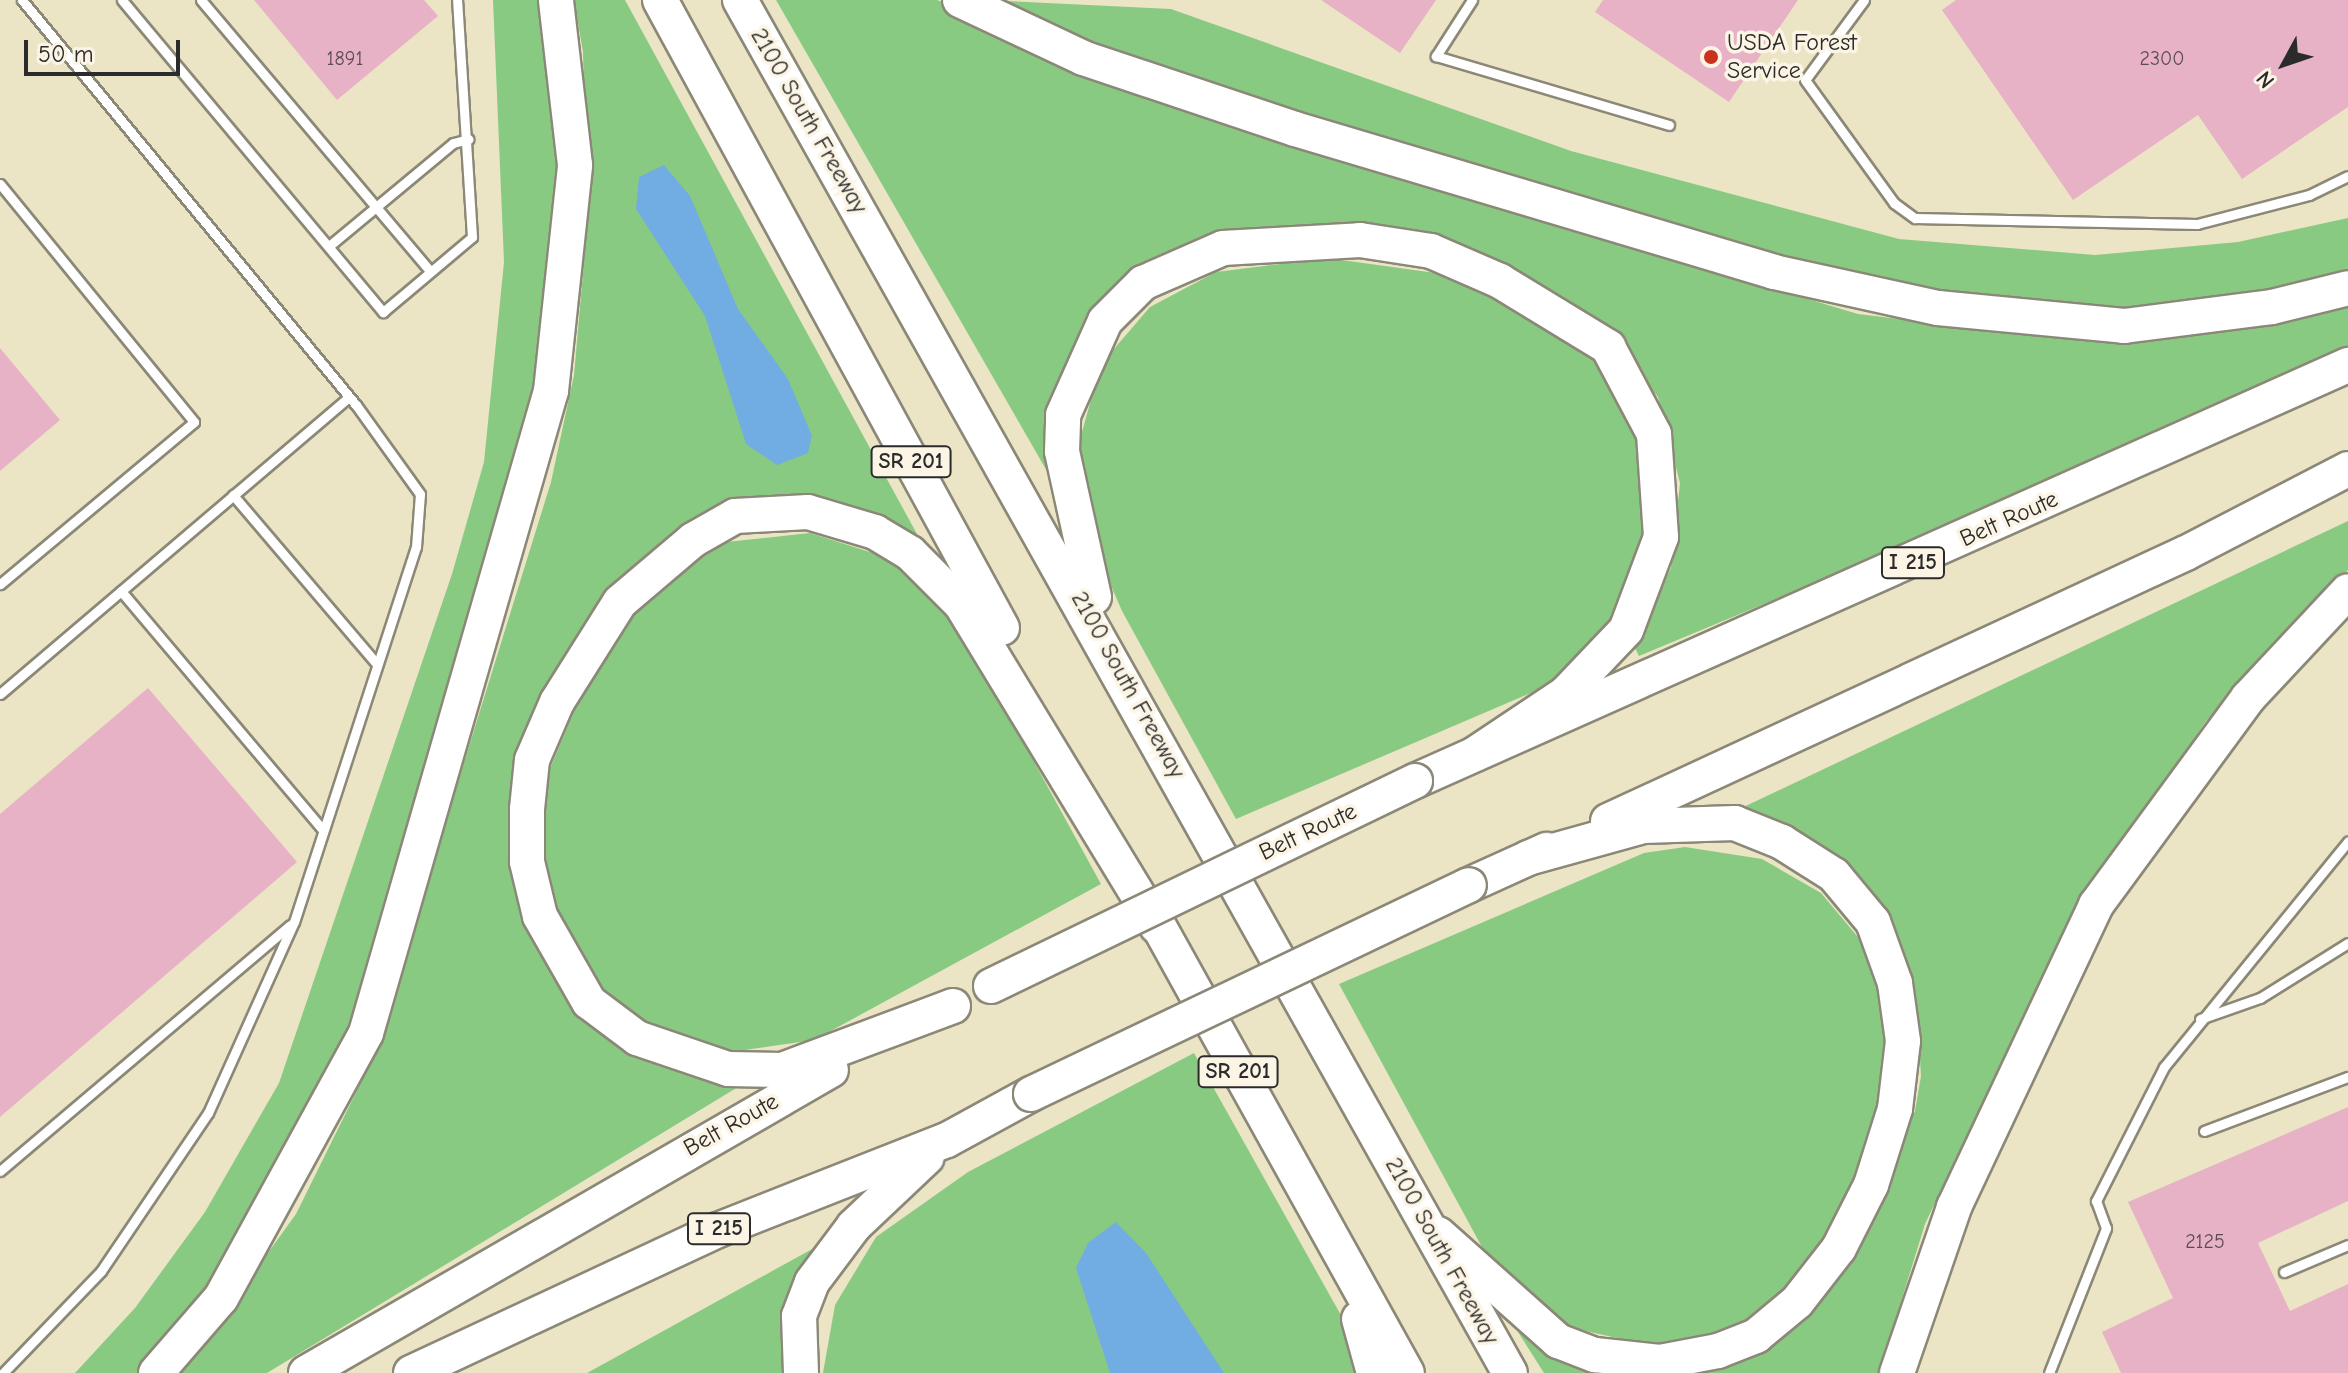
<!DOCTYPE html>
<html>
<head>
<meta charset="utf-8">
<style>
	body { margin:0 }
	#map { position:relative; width:2348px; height:1373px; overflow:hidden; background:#ece5c5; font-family:"Comic Neue",sans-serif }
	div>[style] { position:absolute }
	.green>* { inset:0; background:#89ca83 }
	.water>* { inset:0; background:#71ace2 }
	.building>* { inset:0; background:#e7b2c6 }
	.roads { filter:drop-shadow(2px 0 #8c8878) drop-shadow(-2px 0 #8c8878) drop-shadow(0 2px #8c8878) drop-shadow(0 -2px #8c8878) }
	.lane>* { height:9px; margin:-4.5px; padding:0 4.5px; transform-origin:4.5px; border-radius:4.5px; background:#fff }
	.highway>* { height:34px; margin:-17px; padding:0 17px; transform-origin:17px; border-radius:17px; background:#fff }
	.bridges { filter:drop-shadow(2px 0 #8c8878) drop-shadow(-2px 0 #8c8878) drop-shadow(0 2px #8c8878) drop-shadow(0 -2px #8c8878) }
	.highway-bridge>* { height:34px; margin:-17px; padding:0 17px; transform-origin:17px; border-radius:17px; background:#fff }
	.dots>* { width:22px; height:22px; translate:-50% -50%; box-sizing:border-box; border:4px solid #fcf5e5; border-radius:50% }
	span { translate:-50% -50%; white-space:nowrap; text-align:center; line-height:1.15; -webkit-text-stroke:7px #fcf5e5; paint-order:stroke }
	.number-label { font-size:20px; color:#5a4d52 }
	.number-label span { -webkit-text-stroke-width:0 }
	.shield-label span { padding:2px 6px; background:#fcf5e5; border:2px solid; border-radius:6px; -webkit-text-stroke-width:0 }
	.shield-label { font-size:22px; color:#2b2b2b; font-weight:700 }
	.poi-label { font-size:24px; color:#2b2b2b }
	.left { translate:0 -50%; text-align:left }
	.street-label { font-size:24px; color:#2b2b2b }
	.north { position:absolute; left:2244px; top:24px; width:80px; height:80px; -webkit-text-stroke:6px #fcf5e5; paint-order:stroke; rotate:230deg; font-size:22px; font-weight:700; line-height:32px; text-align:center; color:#2b2b2b }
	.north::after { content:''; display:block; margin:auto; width:28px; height:36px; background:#2b2b2b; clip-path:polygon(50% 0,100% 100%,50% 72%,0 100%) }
	.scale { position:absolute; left:24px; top:40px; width:156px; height:36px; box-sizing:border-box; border:4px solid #2b2b2b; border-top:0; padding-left:10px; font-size:24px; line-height:28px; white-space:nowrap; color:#2b2b2b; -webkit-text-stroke:6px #fcf5e5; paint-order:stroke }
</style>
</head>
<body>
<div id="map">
	<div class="green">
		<i style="clip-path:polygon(493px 0,540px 0,562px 148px,545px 391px,364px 1013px,295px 1166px,150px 1373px,75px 1373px,135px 1308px,205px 1212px,279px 1083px,452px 574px,484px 462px,504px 262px)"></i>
		<i style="clip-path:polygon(574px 0,625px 0,929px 556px,809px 509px,650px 558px,512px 814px,512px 879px,530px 934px,580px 1009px,732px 1075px,738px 1087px,267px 1373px,181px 1373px,296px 1214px,371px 1062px,551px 482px,574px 375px,587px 227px,583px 52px)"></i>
		<i style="clip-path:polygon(776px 0,937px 0,1511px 210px,1858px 314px,2060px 338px,2160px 336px,2348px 306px,2348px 351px,2114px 458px,1639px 656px,1633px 644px,1671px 568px,1680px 483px,1658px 397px,1596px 320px,1490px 263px,1358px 235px,1130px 286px,1048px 448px,1048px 473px)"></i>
		<i style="clip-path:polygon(987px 0,1171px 9px,1571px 151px,1899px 239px,2095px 255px,2238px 242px,2348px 218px,2348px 282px,2118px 315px,1938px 304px,1119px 60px)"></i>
		<i style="clip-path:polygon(1327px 258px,1450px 275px,1499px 293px,1584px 341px,1620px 382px,1653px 458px,1637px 595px,1552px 684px,1236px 819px,1122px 611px,1092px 542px,1075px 457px,1101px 364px,1150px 307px,1216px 272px)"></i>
		<i style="clip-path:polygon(2348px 521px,2348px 570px,2206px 721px,2068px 924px,1925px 1224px,1879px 1373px,1681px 1373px,1725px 1361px,1877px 1204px,1915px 1111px,1921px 1076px,1917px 1011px,1894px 945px,1733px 812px)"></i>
		<i style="clip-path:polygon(810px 533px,892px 559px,929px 589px,977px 658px,1101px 884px,814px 1040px,724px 1053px,640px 1025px,603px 997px,543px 900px,544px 783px,593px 666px,633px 610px,692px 558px,726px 542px)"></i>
		<i style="clip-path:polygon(1685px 847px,1762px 859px,1821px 893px,1873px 955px,1898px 1034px,1854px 1198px,1795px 1285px,1751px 1321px,1692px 1343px,1653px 1346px,1563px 1326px,1489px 1260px,1339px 984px,1644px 853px)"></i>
		<i style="clip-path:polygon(1194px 1053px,1356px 1342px,1364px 1373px,823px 1373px,835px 1305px,876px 1237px,968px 1172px)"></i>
		<i style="clip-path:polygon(814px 1248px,821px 1259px,798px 1373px,587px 1373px)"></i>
		<i style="clip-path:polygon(1518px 1332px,1562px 1358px,1619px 1373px,1544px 1373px)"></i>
	</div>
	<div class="water">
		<i style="clip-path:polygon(664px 165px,690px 196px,738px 309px,788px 379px,812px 436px,808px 453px,777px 465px,746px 444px,705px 316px,636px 209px,639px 177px)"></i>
		<i style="clip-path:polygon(1116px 1222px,1146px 1253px,1224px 1373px,1110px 1373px,1076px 1268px,1088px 1243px)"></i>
	</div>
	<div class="building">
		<i style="clip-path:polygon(254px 0,424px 0,438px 16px,337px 100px)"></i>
		<i style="clip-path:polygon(1321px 0,1436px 0,1400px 53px)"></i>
		<i style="clip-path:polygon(1603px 0,1798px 0,1729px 102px,1595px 12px)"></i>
		<i style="clip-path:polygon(1956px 0,2348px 0,2348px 107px,2242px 179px,2198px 115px,2073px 200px,1942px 10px)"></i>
		<i style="clip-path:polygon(0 348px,60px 420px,0 471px)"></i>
		<i style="clip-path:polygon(148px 688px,297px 862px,0 1117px,0 814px)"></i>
		<i style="clip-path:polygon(2348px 1107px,2348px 1201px,2258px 1243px,2290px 1311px,2348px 1284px,2348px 1373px,2121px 1373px,2102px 1332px,2173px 1298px,2128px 1202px)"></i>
	</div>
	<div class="roads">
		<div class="lane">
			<i style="left:122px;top:0;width:407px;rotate:50.1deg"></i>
			<i style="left:383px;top:312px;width:116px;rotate:-40.1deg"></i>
			<i style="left:472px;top:237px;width:237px;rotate:-93.6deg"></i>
			<i style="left:201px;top:0;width:355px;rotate:49.8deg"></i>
			<i style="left:1472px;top:0;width:67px;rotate:122.7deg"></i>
			<i style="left:1436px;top:56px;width:243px;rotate:16.5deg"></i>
			<i style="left:1864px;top:0;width:99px;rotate:126.4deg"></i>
			<i style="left:1805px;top:80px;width:152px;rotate:54.1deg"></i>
			<i style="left:1894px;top:203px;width:26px;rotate:36deg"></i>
			<i style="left:1915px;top:218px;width:282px;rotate:1.2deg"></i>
			<i style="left:2197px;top:224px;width:116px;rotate:-14.5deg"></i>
			<i style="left:2309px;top:195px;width:43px;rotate:-26deg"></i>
			<i style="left:0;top:184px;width:307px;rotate:50.8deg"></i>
			<i style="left:194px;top:422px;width:253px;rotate:140.1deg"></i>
			<i style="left:329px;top:246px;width:161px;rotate:-39.7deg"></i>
			<i style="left:453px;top:143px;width:16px;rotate:-14deg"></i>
			<i style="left:233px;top:495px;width:222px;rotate:49.6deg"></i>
			<i style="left:121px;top:591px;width:313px;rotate:49.8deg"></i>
			<i style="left:0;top:694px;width:458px;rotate:-40.4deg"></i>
			<i style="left:2200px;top:1019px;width:64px;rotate:-19.3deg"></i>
			<i style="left:2260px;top:998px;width:104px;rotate:-32deg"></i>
			<i style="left:2204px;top:1131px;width:154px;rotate:-20.6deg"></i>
			<i style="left:0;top:1171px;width:380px;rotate:-40.3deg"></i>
			<i style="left:2284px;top:1272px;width:69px;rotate:-22.9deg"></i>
			<i style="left:3px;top:1373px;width:141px;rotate:-46.1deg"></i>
			<i style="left:101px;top:1271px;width:191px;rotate:-55.9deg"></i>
			<i style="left:208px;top:1113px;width:209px;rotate:-65.8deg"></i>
			<i style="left:294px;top:922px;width:394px;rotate:-72deg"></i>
			<i style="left:416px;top:547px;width:53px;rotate:-85.7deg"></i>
			<i style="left:420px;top:494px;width:110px;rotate:-125.7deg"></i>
			<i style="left:356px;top:405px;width:525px;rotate:-129.51deg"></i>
			<i style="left:2049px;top:1373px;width:156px;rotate:-68.5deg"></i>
			<i style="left:2106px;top:1228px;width:29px;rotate:-110deg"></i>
			<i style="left:2096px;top:1201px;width:150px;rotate:-63.1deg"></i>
			<i style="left:2164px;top:1067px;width:291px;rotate:-50.8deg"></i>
		</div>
		<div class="highway">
			<i style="left:660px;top:0;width:715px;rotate:61.43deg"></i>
			<i style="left:740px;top:0;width:1574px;rotate:60.72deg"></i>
			<i style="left:960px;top:0;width:136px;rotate:25.2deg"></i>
			<i style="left:1083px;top:58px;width:224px;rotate:18.5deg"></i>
			<i style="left:1295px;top:129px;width:500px;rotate:16.6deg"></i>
			<i style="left:1774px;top:272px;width:168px;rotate:12.4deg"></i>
			<i style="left:1938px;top:308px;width:187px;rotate:5.5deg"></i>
			<i style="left:2124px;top:326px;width:149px;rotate:-7.3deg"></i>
			<i style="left:2272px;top:307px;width:78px;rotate:-14deg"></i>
			<i style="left:1094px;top:597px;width:149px;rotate:-102.4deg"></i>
			<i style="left:1062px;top:451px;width:36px;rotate:-88deg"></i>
			<i style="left:1063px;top:415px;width:103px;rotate:-65.9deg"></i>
			<i style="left:1105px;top:321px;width:54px;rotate:-45deg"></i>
			<i style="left:1143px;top:283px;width:87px;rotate:-23.6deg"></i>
			<i style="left:1223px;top:248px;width:137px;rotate:-3.3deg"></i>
			<i style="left:1360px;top:240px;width:72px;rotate:8.8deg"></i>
			<i style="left:1431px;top:251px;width:75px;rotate:23.5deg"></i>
			<i style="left:1500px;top:281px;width:127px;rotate:31.4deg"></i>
			<i style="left:1608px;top:347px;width:98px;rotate:62.1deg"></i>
			<i style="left:1654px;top:434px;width:103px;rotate:86.1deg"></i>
			<i style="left:1661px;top:537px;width:99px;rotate:110.6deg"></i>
			<i style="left:1626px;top:630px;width:88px;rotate:133.6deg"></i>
			<i style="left:1565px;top:694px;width:108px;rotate:146.3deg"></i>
			<i style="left:1415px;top:781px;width:1022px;rotate:-24.03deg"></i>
			<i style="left:1608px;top:821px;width:637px;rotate:-24.88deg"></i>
			<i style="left:2186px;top:553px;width:182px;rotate:-27.4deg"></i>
			<i style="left:1469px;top:885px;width:85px;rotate:-24.4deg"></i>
			<i style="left:1147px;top:905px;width:535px;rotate:60.95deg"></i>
			<i style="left:953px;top:1006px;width:183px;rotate:159.5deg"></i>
			<i style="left:782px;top:1070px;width:54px;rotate:-178.9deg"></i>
			<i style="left:728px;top:1069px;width:96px;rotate:-161.2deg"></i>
			<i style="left:637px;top:1038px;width:60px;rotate:-143.1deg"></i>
			<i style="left:589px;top:1002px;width:99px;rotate:-119.7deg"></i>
			<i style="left:540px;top:916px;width:56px;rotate:-103.5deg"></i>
			<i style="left:527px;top:862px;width:53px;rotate:-90deg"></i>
			<i style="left:527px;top:809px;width:49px;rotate:-84.2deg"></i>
			<i style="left:532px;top:760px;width:63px;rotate:-66.7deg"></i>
			<i style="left:557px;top:702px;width:118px;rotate:-57.8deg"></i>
			<i style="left:620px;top:602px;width:96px;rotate:-40.3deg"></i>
			<i style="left:693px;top:540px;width:48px;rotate:-29.7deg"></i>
			<i style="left:735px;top:516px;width:73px;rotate:-3.1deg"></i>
			<i style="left:808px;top:512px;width:70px;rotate:16.6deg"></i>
			<i style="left:875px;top:532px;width:41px;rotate:31deg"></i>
			<i style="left:910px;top:553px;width:72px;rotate:45deg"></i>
			<i style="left:961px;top:604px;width:377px;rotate:58.7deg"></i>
			<i style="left:1438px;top:1234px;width:161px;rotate:41.7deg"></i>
			<i style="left:1558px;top:1341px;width:40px;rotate:21deg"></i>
			<i style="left:1595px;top:1355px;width:65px;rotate:6.1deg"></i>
			<i style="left:1660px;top:1362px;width:59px;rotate:-10.7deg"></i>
			<i style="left:1718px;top:1351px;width:41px;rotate:-21.5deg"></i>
			<i style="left:1756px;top:1336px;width:53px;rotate:-39.7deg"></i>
			<i style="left:1797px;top:1302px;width:68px;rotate:-52.1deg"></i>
			<i style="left:1839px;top:1248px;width:71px;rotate:-63.1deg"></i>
			<i style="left:1871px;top:1185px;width:80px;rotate:-72.5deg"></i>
			<i style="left:1895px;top:1109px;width:68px;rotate:-83.3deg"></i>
			<i style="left:1903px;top:1041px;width:59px;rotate:-97.9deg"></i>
			<i style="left:1895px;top:983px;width:65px;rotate:-109.8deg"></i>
			<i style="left:1873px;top:922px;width:61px;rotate:-129.7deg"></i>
			<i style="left:1834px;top:875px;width:62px;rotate:-147.6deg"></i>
			<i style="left:1782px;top:842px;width:51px;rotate:-158deg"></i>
			<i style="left:1735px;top:823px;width:92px;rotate:178.1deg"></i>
			<i style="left:1643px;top:826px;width:119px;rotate:164.5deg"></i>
			<i style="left:1359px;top:1319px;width:56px;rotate:74.5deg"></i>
			<i style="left:156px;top:1373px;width:99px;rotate:-49.1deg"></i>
			<i style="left:221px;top:1298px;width:302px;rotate:-61.3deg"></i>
			<i style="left:366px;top:1033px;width:668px;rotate:-73.93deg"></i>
			<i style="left:551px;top:391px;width:227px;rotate:-83.9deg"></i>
			<i style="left:575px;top:165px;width:166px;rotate:-96.6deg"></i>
			<i style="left:306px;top:1373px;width:606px;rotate:-29.99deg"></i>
			<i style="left:411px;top:1373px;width:339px;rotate:-25deg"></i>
			<i style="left:718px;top:1230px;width:246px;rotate:-21.5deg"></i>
			<i style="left:947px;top:1140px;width:96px;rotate:-28.7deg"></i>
			<i style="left:801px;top:1373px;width:57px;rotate:-92deg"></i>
			<i style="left:799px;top:1316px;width:36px;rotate:-69deg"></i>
			<i style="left:812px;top:1282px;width:70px;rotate:-53.1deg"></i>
			<i style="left:854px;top:1226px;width:100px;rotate:-43.4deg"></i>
			<i style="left:1897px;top:1373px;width:176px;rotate:-71deg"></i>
			<i style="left:1954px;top:1207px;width:334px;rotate:-64.8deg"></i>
			<i style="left:2096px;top:905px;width:257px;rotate:-53.7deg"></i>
			<i style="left:2248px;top:698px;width:146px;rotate:-46.9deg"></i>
		</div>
	</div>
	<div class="bridges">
		<div class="highway-bridge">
			<i style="left:991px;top:986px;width:471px;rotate:-25.8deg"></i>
			<i style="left:1031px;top:1094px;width:485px;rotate:-25.5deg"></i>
		</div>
	</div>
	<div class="dots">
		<i style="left:1711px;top:57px;background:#c8321e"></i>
	</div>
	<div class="number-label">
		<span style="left:345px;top:58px">1891</span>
		<span style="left:2162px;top:58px">2300</span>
		<span style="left:2205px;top:1241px">2125</span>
	</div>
	<div class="shield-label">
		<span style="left:911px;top:462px">SR 201</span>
		<span style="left:1913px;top:563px">I 215</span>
		<span style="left:1238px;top:1072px">SR 201</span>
		<span style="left:719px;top:1229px">I 215</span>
	</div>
	<div class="poi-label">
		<span class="left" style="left:1727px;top:57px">USDA Forest<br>Service</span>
	</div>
	<div class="street-label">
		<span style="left:809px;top:121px;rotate:60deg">2100 South Freeway</span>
		<span style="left:2009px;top:519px;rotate:-24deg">Belt Route</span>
		<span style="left:1128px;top:685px;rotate:61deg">2100 South Freeway</span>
		<span style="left:1308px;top:832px;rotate:-25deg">Belt Route</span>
		<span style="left:731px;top:1125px;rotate:-29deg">Belt Route</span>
		<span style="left:1442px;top:1251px;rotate:61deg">2100 South Freeway</span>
	</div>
	<div class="north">N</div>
	<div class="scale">50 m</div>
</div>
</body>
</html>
